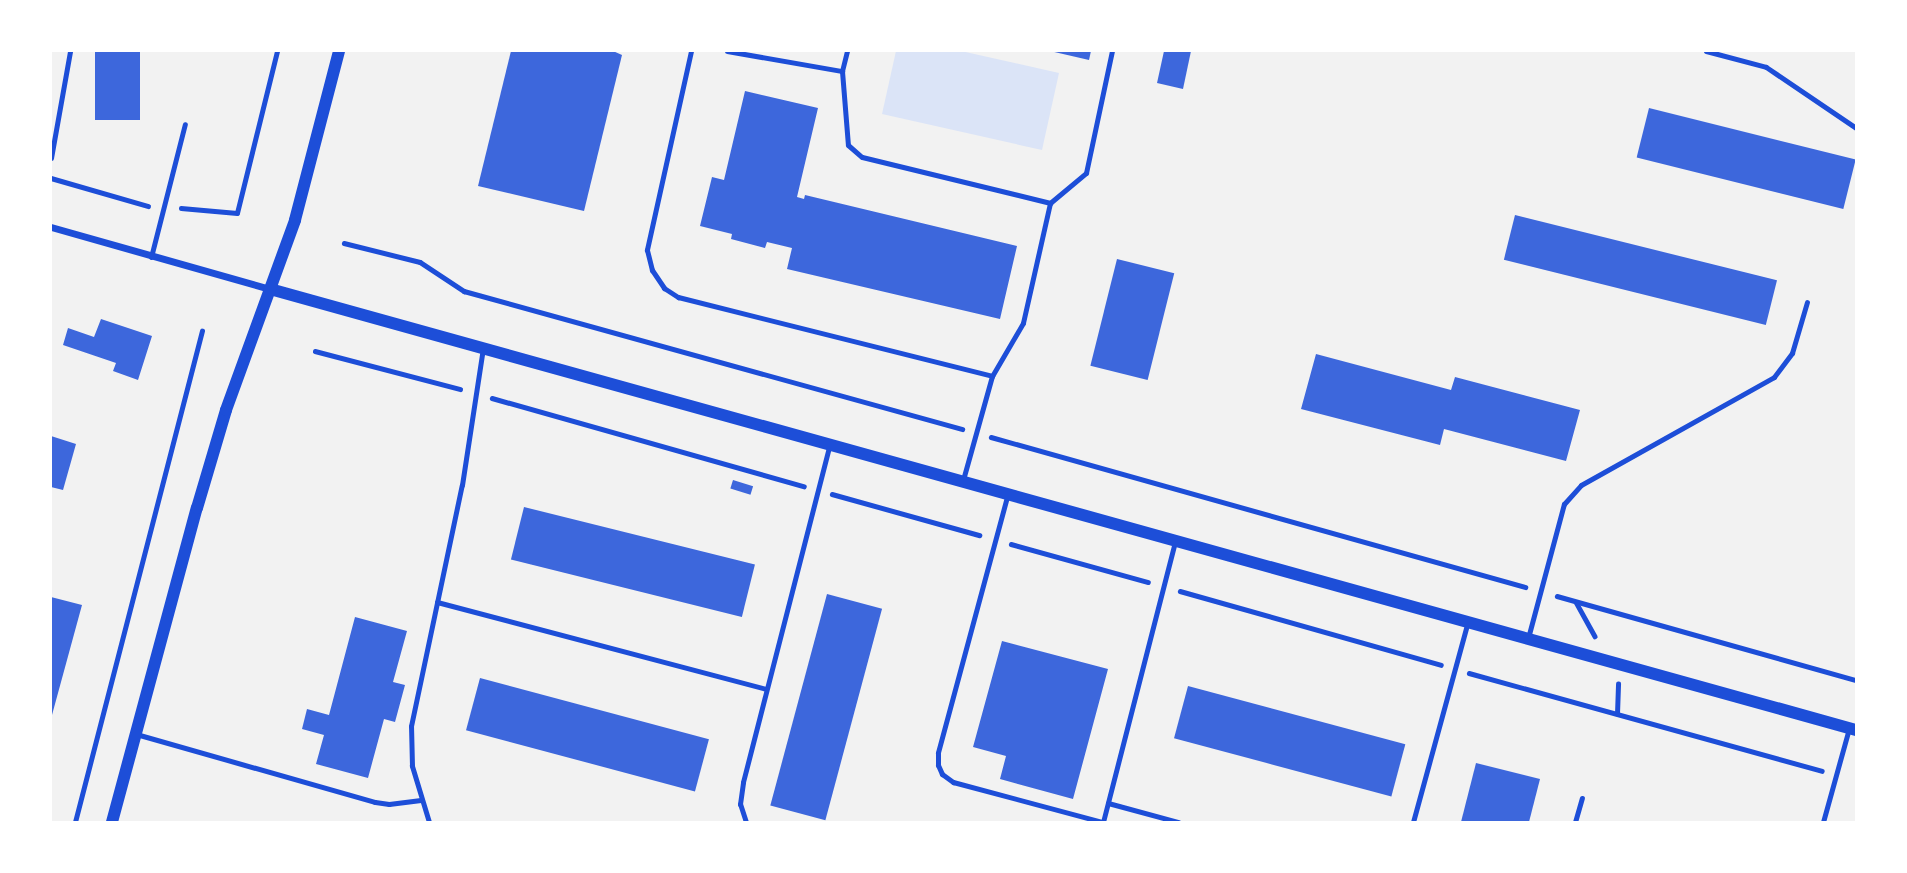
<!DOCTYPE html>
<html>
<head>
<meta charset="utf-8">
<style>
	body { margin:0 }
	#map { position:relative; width:1907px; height:873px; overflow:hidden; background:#f2f2f2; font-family:Inter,sans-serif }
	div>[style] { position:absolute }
	.green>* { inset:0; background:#dbe4f7 }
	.building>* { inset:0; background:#3d67dc; transform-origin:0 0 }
	.path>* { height:4.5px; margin:-2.25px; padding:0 2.25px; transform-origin:2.25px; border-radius:2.25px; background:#1d4ed8 }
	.service>* { height:5px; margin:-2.5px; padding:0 2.5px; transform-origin:2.5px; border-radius:2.5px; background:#1d4ed8 }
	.minor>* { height:7px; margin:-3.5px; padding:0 3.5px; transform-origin:3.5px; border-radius:3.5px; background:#1d4ed8 }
	.tertiary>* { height:12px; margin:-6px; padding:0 6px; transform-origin:6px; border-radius:6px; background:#1d4ed8 }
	span { translate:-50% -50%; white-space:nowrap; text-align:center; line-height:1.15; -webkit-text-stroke:6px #fff; paint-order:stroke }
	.frame { position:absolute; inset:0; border:52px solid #fff; pointer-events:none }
</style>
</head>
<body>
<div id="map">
	<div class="green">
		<i style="clip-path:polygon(896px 51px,961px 51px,1059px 73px,1042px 150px,882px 114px)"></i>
	</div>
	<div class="building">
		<i style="left:95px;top:51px;width:45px;height:69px"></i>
		<i style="clip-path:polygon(511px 51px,613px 51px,622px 55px,584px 211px,478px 186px)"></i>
		<i style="clip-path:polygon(1050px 51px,1091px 51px,1089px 60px)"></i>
		<i style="clip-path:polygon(1164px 51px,1191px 51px,1183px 89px,1157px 83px)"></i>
		<i style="clip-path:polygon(745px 91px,818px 108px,797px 197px,804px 199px,805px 195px,1017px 246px,1000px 319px,787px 269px,792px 248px,767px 242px,765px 248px,731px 239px,732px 234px,700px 226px,712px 177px,724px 180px)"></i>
		<i style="left:1649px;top:108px;width:213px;height:51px;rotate:14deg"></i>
		<i style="left:1515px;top:215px;width:270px;height:46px;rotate:14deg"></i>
		<i style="left:1117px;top:259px;width:59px;height:110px;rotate:14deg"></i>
		<i style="clip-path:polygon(101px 319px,152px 336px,138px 380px,113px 371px,116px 363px,63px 345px,68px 328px,94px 337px)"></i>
		<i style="clip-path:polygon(1316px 354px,1451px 390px,1455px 377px,1580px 410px,1566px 461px,1444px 429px,1440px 445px,1301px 409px)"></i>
		<i style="clip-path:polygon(51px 436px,76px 444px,63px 490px,51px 487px)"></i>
		<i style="left:733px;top:480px;width:21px;height:9px;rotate:17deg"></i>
		<i style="left:524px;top:507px;width:238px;height:54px;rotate:14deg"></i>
		<i style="left:827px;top:594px;width:57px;height:219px;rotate:15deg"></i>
		<i style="clip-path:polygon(51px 597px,82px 605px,52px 715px,51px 715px)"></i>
		<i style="clip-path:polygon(355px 617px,407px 631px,393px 682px,405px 685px,395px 722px,384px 719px,368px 778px,316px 764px,324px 735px,302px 729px,307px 709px,329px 715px)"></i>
		<i style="clip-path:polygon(1002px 641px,1108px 669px,1073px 799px,1000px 779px,1006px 756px,973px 747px)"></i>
		<i style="left:480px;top:678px;width:237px;height:54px;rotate:15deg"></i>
		<i style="left:1188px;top:686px;width:225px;height:54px;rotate:15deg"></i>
		<i style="clip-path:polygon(1476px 763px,1540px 779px,1529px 822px,1461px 822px)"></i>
	</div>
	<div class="path">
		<i style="left:51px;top:178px;width:101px;rotate:16.1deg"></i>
		<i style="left:181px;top:208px;width:56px;rotate:5.1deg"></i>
		<i style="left:237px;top:213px;width:167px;rotate:-76.1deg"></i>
		<i style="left:344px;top:243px;width:78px;rotate:14deg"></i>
		<i style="left:420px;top:262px;width:53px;rotate:33.4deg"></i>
		<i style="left:464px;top:291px;width:517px;rotate:15.49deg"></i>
		<i style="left:315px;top:351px;width:150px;rotate:14.7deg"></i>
		<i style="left:492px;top:398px;width:324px;rotate:15.8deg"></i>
		<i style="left:991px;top:437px;width:555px;rotate:15.69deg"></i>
		<i style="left:832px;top:494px;width:153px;rotate:15.6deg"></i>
		<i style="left:1011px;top:544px;width:142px;rotate:15.5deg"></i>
		<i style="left:1180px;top:591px;width:271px;rotate:15.8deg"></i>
		<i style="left:1557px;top:596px;width:311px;rotate:15.7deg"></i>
		<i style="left:1576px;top:602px;width:39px;rotate:61deg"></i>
		<i style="left:1469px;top:673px;width:366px;rotate:15.5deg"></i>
		<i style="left:1617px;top:714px;width:30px;rotate:-88deg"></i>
		<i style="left:75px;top:822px;width:507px;rotate:-75.5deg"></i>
	</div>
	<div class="service">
		<i style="left:691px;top:51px;width:204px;rotate:102.5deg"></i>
		<i style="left:647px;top:250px;width:21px;rotate:76deg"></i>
		<i style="left:652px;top:270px;width:22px;rotate:56deg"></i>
		<i style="left:664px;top:288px;width:17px;rotate:33deg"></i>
		<i style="left:678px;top:297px;width:324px;rotate:14.1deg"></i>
		<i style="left:727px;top:51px;width:117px;rotate:9.9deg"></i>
		<i style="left:842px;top:71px;width:74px;rotate:85.4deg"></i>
		<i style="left:848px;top:145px;width:18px;rotate:41deg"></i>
		<i style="left:862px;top:157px;width:194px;rotate:13.7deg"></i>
		<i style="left:1050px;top:203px;width:123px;rotate:102.7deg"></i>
		<i style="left:1023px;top:323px;width:61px;rotate:120.3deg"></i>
		<i style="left:992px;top:376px;width:108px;rotate:105.6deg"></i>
		<i style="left:1706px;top:51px;width:62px;rotate:14.9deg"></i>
		<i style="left:1766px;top:67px;width:109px;rotate:34.1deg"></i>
		<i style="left:842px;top:71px;width:21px;rotate:-76deg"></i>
		<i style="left:51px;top:158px;width:109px;rotate:-79.9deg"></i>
		<i style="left:1050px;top:203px;width:47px;rotate:-39.8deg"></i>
		<i style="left:1086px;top:173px;width:125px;rotate:-78deg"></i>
		<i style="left:151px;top:257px;width:137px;rotate:-75.7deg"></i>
		<i style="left:1008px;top:493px;width:269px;rotate:105.1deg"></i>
		<i style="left:938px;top:753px;width:12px;rotate:90deg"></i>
		<i style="left:938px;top:765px;width:10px;rotate:66deg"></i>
		<i style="left:942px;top:774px;width:14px;rotate:36deg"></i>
		<i style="left:953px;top:782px;width:154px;rotate:15deg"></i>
		<i style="left:437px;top:602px;width:340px;rotate:14.8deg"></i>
		<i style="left:1528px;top:638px;width:139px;rotate:-75deg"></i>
		<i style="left:1564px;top:504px;width:25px;rotate:-48deg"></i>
		<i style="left:1581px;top:485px;width:221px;rotate:-29.2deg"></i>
		<i style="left:1774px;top:377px;width:30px;rotate:-53deg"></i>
		<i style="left:1792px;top:353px;width:53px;rotate:-73.6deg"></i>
		<i style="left:136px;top:734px;width:248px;rotate:15.9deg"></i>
		<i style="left:375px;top:802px;width:14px;rotate:8deg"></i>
		<i style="left:389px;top:804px;width:32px;rotate:-7deg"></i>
		<i style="left:1108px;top:803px;width:73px;rotate:15.2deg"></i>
		<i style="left:429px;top:822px;width:59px;rotate:-106.9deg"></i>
		<i style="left:412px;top:766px;width:40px;rotate:-91.4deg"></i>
		<i style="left:411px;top:726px;width:246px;rotate:-78.1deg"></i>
		<i style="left:462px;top:485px;width:139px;rotate:-81.3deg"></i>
		<i style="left:746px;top:822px;width:19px;rotate:-108deg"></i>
		<i style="left:740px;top:804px;width:22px;rotate:-82deg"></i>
		<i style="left:743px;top:782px;width:347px;rotate:-75.6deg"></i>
		<i style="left:1103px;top:822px;width:290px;rotate:-75.6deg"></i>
		<i style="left:1413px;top:822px;width:205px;rotate:-74.7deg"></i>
		<i style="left:1575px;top:822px;width:25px;rotate:-74deg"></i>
		<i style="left:1823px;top:822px;width:98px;rotate:-74.5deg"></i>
	</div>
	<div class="minor">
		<i style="left:51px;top:227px;width:228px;rotate:15.8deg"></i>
	</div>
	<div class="tertiary">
		<i style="left:270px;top:289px;width:1646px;rotate:15.54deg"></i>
		<i style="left:112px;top:822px;width:325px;rotate:-74.9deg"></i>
		<i style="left:197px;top:508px;width:102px;rotate:-73.5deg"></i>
		<i style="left:226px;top:410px;width:202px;rotate:-70deg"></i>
		<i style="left:295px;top:220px;width:175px;rotate:-75.4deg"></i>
	</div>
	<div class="frame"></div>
</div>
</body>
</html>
